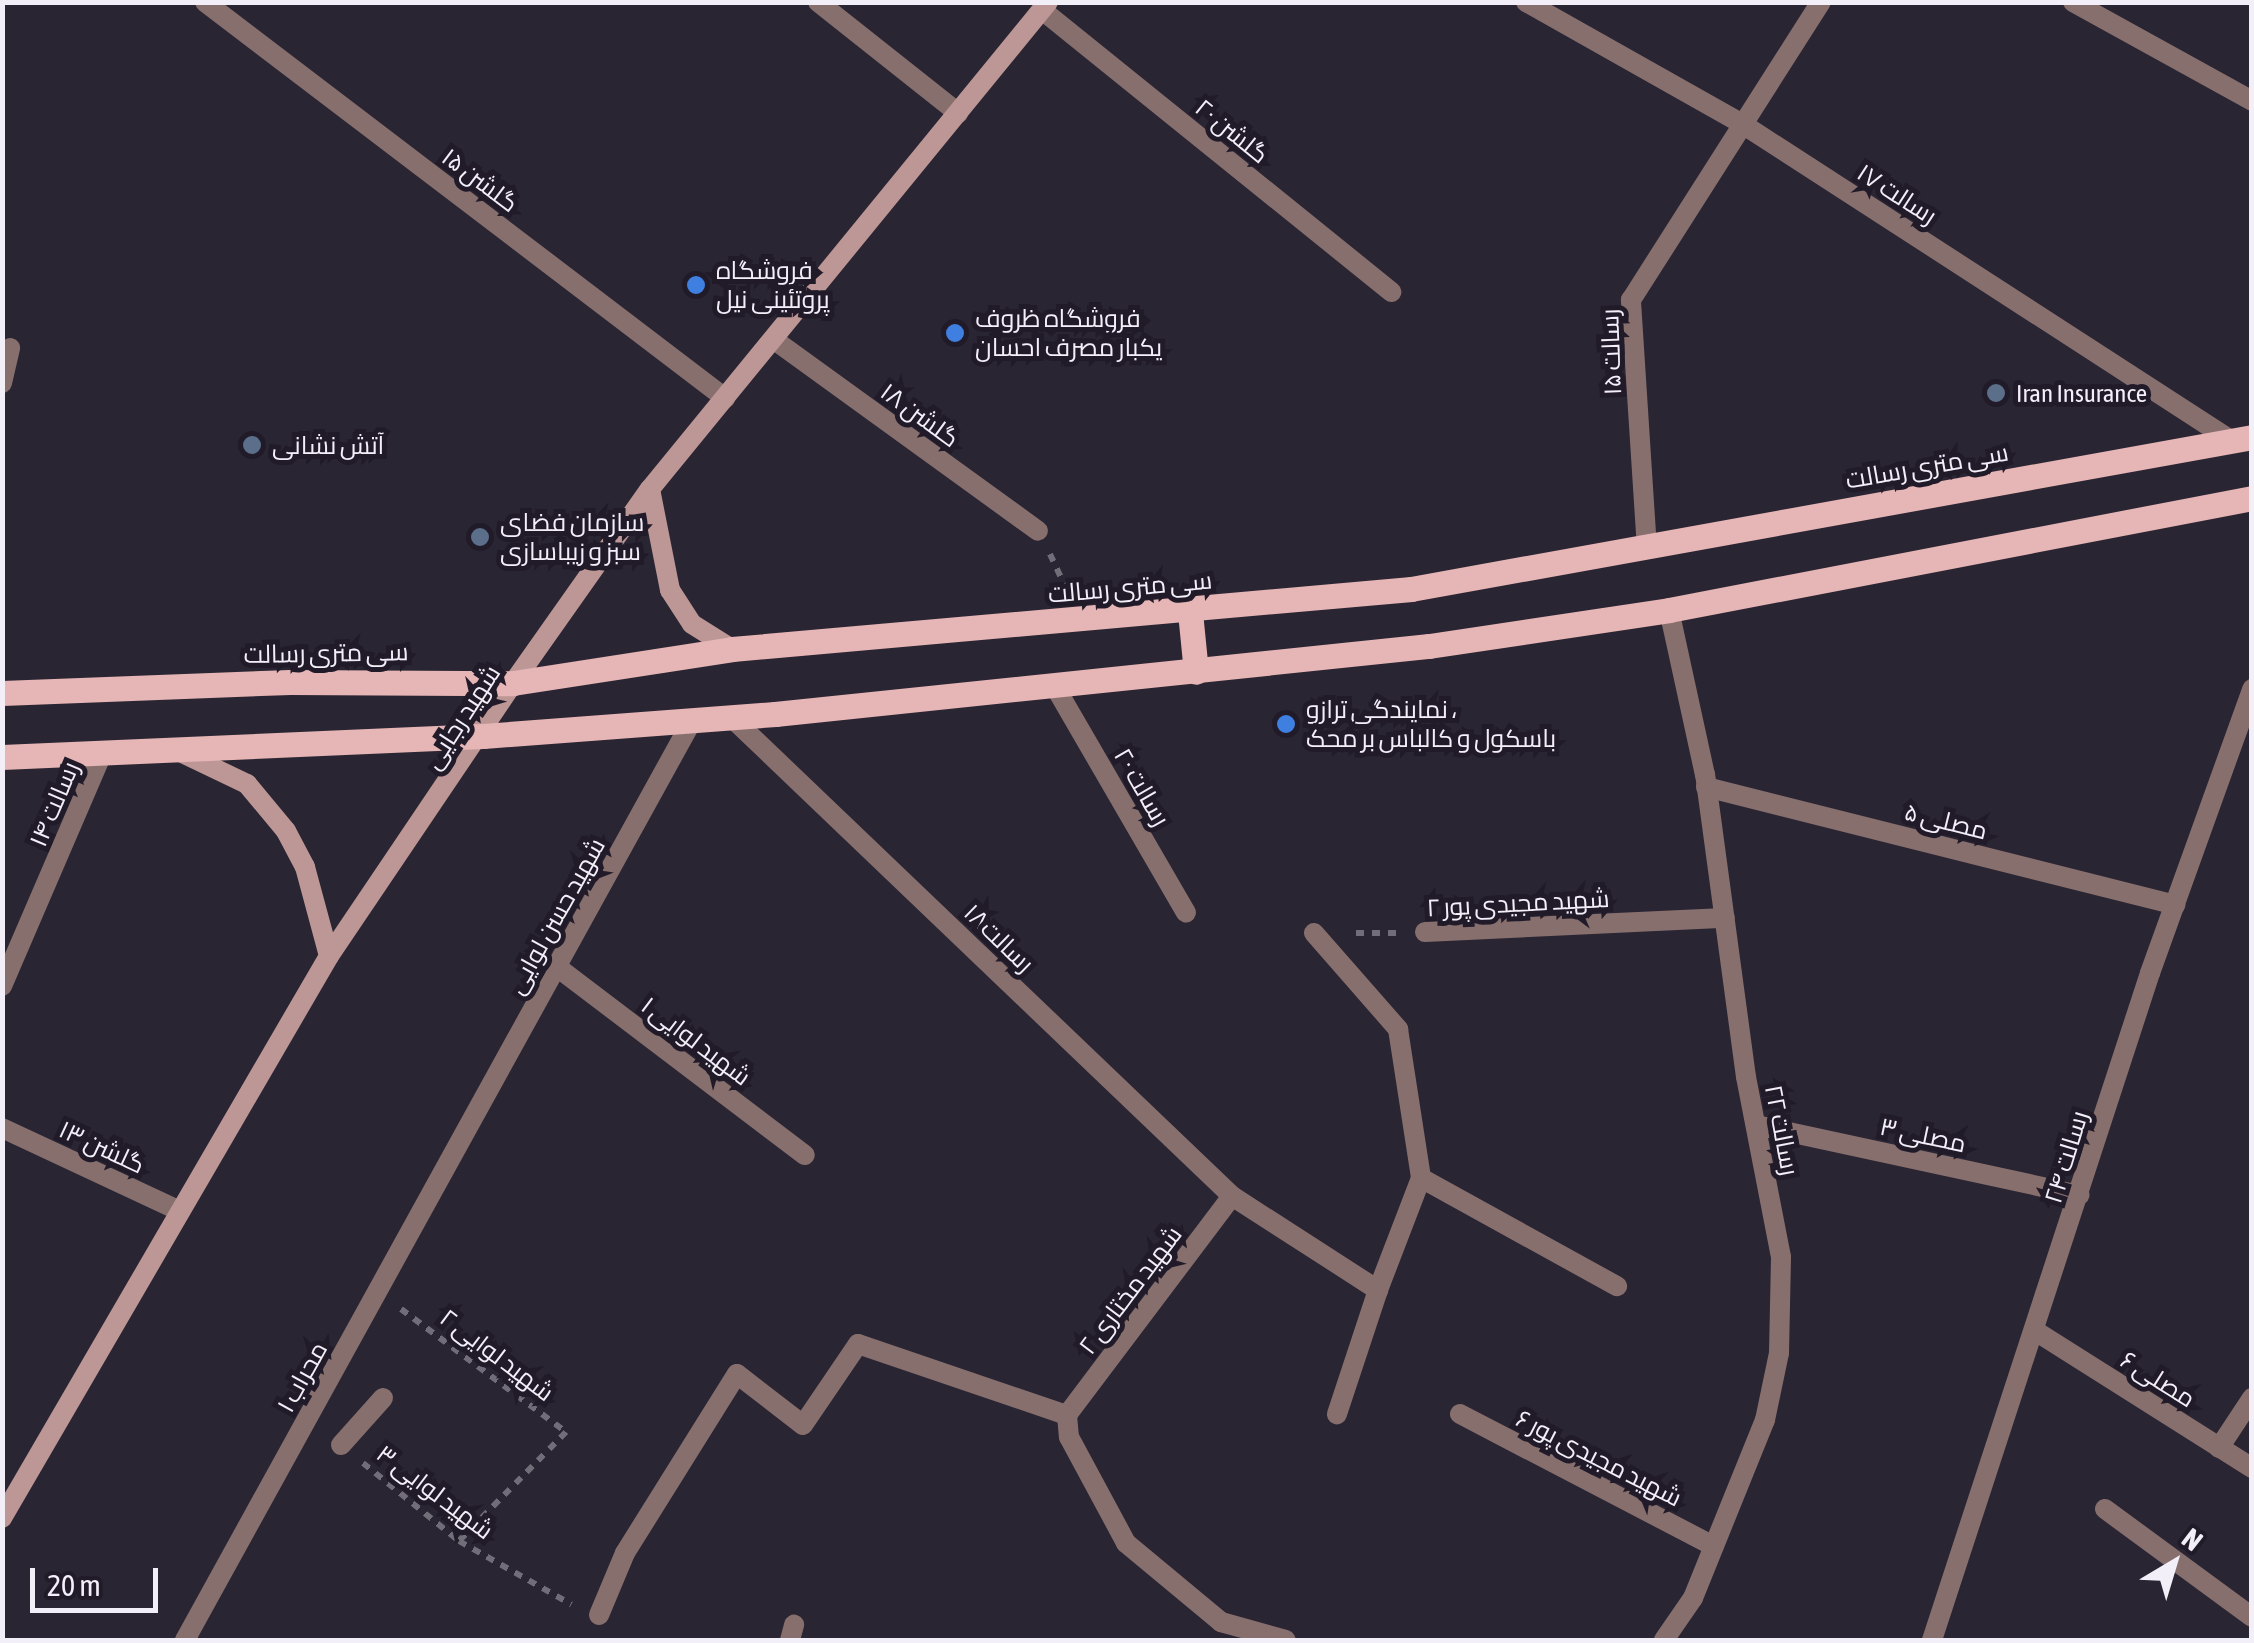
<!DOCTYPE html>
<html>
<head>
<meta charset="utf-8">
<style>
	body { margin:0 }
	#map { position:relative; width:2254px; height:1643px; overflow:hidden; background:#2a2533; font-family:"Asap Condensed",Cairo,sans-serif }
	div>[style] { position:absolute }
	.path>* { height:6px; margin-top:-3px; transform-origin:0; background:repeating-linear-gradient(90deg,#716d79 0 8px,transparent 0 16px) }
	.pedestrian>* { height:20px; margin:-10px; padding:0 10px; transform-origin:10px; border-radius:10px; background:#876f6e }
	.minor>* { height:20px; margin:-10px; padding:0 10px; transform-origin:10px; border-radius:10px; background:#876f6e }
	.secondary>* { height:20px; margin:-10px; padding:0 10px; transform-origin:10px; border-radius:10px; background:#bd9796 }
	.primary>* { height:25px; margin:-12.5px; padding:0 12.5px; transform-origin:12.5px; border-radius:12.5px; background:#e6b5b5 }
	.dots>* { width:28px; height:28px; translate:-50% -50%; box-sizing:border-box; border:5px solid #211b29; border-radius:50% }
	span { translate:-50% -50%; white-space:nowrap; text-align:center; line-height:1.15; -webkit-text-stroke:10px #211b29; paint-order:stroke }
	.street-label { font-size:25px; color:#f3eff9 }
	.poi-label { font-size:25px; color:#f3eff9 }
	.left { translate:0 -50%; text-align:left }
	.frame { position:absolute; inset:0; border:5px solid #f3eff9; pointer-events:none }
	.north { position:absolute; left:2124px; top:1513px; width:100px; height:100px; -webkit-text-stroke:8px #211b29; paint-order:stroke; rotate:38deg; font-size:28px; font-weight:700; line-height:40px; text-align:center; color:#f3eff9 }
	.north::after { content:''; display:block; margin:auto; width:35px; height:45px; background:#f3eff9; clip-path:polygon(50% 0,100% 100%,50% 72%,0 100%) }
	.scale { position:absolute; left:30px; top:1568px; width:128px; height:45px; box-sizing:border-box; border:5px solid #f3eff9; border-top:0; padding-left:12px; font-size:30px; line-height:35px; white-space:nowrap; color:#f3eff9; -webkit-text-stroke:8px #211b29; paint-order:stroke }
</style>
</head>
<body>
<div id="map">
	<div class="path">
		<i style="left:1050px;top:554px;width:38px;rotate:65deg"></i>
		<i style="left:1356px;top:933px;width:43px"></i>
		<i style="left:401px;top:1309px;width:206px;rotate:36.7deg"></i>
		<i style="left:566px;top:1432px;width:153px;rotate:134.5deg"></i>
		<i style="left:363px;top:1463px;width:124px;rotate:39.1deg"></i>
		<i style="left:459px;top:1541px;width:129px;rotate:29.4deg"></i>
	</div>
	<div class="pedestrian">
		<i style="left:341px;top:1445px;width:63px;rotate:-48.2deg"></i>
	</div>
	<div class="minor">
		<i style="left:205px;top:2px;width:654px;rotate:37.29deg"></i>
		<i style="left:818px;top:2px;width:179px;rotate:38.4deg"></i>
		<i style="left:1526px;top:2px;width:250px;rotate:29.4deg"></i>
		<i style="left:1744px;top:125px;width:581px;rotate:32.92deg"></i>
		<i style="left:2073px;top:2px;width:205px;rotate:28.9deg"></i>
		<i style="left:1042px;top:10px;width:449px;rotate:38.9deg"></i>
		<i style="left:773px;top:339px;width:327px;rotate:35.9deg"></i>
		<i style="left:2px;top:383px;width:36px;rotate:-77deg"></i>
		<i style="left:1647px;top:549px;width:250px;rotate:-93.7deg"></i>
		<i style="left:1631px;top:300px;width:353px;rotate:-57.5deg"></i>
		<i style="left:1054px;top:685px;width:263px;rotate:59.9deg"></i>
		<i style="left:730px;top:716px;width:695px;rotate:43.72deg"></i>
		<i style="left:1232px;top:1196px;width:174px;rotate:32.8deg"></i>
		<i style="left:1378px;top:1290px;width:131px;rotate:108.3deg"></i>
		<i style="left:1706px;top:787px;width:484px;rotate:14.1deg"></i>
		<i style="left:1425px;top:932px;width:300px;rotate:-2.7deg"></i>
		<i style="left:1314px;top:933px;width:128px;rotate:48.8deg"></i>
		<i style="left:1398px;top:1029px;width:151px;rotate:81.2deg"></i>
		<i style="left:1421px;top:1178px;width:120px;rotate:111deg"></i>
		<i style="left:557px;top:967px;width:311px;rotate:37.2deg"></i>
		<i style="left:2px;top:986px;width:255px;rotate:-66.7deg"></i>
		<i style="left:1756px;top:1125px;width:331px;rotate:12.2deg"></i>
		<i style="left:2px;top:1128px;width:196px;rotate:25deg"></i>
		<i style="left:1421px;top:1178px;width:224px;rotate:28.9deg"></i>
		<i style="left:2037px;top:1332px;width:254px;rotate:32.3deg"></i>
		<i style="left:1460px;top:1414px;width:286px;rotate:27.5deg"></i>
		<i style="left:1067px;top:1415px;width:22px;rotate:85deg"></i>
		<i style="left:1069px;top:1437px;width:120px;rotate:61.7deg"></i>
		<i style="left:1126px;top:1543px;width:124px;rotate:39.7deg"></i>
		<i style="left:1221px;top:1622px;width:67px;rotate:15.5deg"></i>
		<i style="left:1067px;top:1415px;width:274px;rotate:-53deg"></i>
		<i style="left:2219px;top:1448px;width:60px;rotate:-56.6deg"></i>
		<i style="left:2105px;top:1509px;width:182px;rotate:36.3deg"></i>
		<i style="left:599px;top:1615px;width:67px;rotate:-67.2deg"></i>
		<i style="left:625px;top:1553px;width:211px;rotate:-58deg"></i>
		<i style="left:737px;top:1374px;width:83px;rotate:37.7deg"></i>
		<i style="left:803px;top:1425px;width:98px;rotate:-55.8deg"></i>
		<i style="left:858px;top:1344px;width:221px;rotate:18.8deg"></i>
		<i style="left:185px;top:1640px;width:1052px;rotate:-61.12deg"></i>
		<i style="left:790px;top:1640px;width:16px;rotate:-75deg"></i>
		<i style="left:1664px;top:1640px;width:51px;rotate:-55.4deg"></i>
		<i style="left:1693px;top:1598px;width:192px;rotate:-68deg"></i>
		<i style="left:1765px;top:1420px;width:68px;rotate:-78.2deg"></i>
		<i style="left:1779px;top:1353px;width:96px;rotate:-88.8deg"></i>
		<i style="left:1781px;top:1257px;width:183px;rotate:-101deg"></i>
		<i style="left:1746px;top:1077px;width:305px;rotate:-97.7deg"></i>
		<i style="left:1705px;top:775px;width:169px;rotate:-102.3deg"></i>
		<i style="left:1932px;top:1640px;width:702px;rotate:-71.9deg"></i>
		<i style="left:2150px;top:973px;width:302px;rotate:-70.2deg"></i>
	</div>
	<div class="secondary">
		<i style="left:650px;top:489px;width:103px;rotate:78.8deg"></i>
		<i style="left:670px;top:590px;width:40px;rotate:57.1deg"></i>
		<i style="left:692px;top:624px;width:47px;rotate:32deg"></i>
		<i style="left:174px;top:749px;width:81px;rotate:25.6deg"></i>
		<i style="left:247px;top:784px;width:61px;rotate:50.3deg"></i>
		<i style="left:286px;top:831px;width:41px;rotate:62.2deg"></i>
		<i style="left:305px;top:867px;width:92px;rotate:74.9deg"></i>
		<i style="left:2px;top:1518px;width:650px;rotate:-59.81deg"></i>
		<i style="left:329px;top:956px;width:329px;rotate:-56deg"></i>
		<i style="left:513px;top:683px;width:237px;rotate:-54.8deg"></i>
		<i style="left:650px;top:489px;width:629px;rotate:-50.74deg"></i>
	</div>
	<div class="primary">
		<i style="left:1190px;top:612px;width:60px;rotate:84.3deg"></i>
		<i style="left:2px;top:693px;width:288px;rotate:-2.2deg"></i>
		<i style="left:290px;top:682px;width:223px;rotate:0.3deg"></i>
		<i style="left:513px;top:683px;width:222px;rotate:-8.8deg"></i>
		<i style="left:732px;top:649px;width:682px;rotate:-5.05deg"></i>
		<i style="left:1411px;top:589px;width:855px;rotate:-10.24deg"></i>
		<i style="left:2px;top:757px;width:481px;rotate:-2.5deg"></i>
		<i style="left:483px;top:736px;width:293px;rotate:-4.3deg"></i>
		<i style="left:775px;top:714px;width:658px;rotate:-5.94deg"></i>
		<i style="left:1429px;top:646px;width:243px;rotate:-8.5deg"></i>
		<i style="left:1669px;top:610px;width:594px;rotate:-10.87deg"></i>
	</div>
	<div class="dots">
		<i style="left:696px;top:285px;background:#3f7fe0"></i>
		<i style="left:955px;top:333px;background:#3f7fe0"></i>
		<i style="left:1996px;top:393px;background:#5c6f8a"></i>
		<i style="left:252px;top:445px;background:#5c6f8a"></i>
		<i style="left:480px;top:537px;background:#5c6f8a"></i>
		<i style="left:1286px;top:724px;background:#3f7fe0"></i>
	</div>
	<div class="street-label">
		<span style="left:1232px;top:131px;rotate:39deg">۲۰ گلشن</span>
		<span style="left:480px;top:180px;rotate:37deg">گلشن ۱۵</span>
		<span style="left:1897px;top:194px;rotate:33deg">۱۷ رسالت</span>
		<span style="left:1611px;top:352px;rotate:-92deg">۱۵ رسالت</span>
		<span style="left:920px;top:415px;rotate:36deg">۱۸ گلشن</span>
		<span style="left:1927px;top:466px;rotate:-10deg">سی متری رسالت</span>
		<span style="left:1130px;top:587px;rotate:-5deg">سی متری رسالت</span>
		<span style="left:326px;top:653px;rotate:-1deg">سی متری رسالت</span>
		<span style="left:462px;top:717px;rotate:-57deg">شهید رجایی</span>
		<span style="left:1142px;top:787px;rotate:60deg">۲۰ رسالت</span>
		<span style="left:54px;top:804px;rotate:-67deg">۱۴ رسالت</span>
		<span style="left:1946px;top:821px;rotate:14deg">۵ مصلی</span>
		<span style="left:1518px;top:903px;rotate:-3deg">۲ شهید مجیدی پور</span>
		<span style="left:556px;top:916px;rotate:-61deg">شهید حسن لوایی</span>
		<span style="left:999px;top:938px;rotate:44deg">رسالت۱۸</span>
		<span style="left:696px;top:1041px;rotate:37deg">۱ شهید لوایی</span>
		<span style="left:1782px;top:1130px;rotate:79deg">۲۲ رسالت</span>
		<span style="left:1923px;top:1135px;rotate:12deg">۳ مصلی</span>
		<span style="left:102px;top:1147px;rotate:25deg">۱۳ گلشن</span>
		<span style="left:2066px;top:1157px;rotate:-73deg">۲۴ رسالت</span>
		<span style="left:1130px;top:1290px;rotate:-53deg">۲ شهید مختاری</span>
		<span style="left:497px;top:1355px;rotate:37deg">۲ شهید لوایی</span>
		<span style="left:302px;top:1377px;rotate:-61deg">۱ محراب</span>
		<span style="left:2158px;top:1379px;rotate:32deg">۶ مصلی</span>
		<span style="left:1599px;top:1458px;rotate:27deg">۶ شهید مجیدی پور</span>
		<span style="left:435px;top:1492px;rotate:37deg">۳ شهید لوایی</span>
	</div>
	<div class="poi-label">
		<span class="left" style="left:716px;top:285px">فروشگاه<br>پروتئینی نیل</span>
		<span class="left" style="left:975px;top:333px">فروشگاه ظروف<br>یکبار مصرف احسان</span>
		<span class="left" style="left:2016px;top:393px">Iran Insurance</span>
		<span class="left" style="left:272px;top:445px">آتش نشانی</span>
		<span class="left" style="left:500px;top:537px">سازمان فضای<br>سبز و زیباسازی</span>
		<span class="left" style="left:1306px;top:724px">نمایندگی ترازو ،<br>باسکول و کالباس بر محک</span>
	</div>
	<div class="frame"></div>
	<div class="north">N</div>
	<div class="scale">20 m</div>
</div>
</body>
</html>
